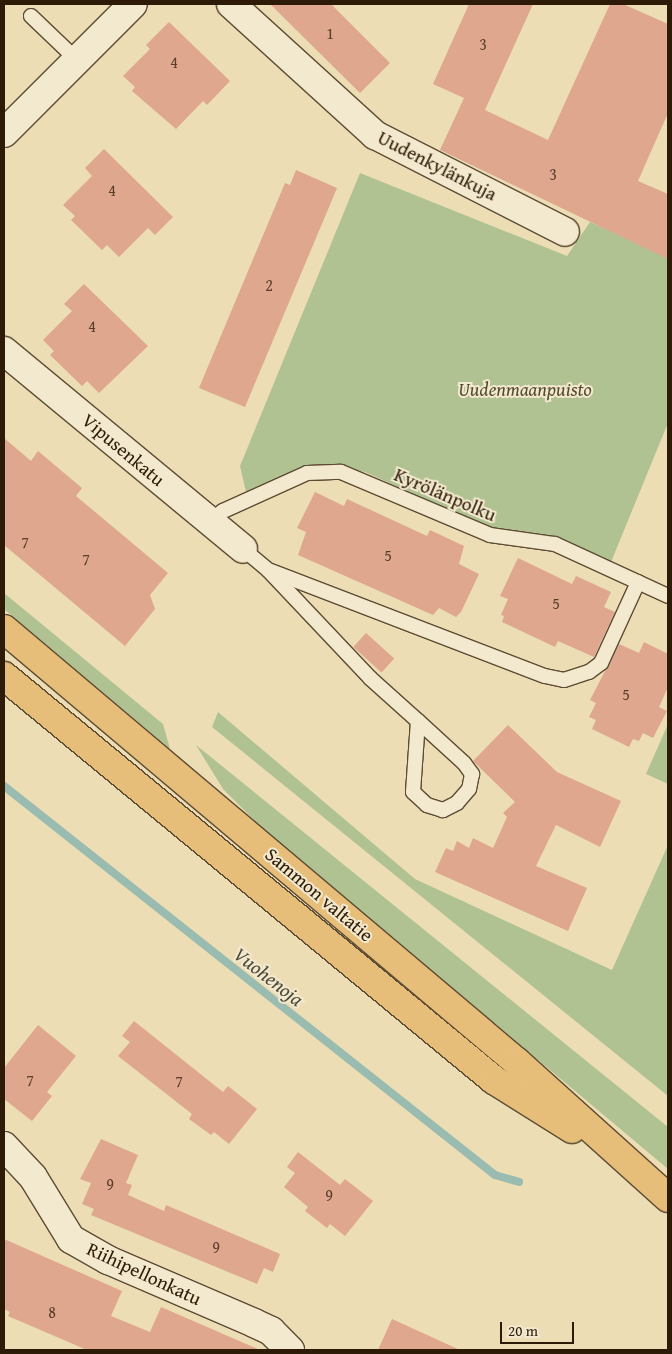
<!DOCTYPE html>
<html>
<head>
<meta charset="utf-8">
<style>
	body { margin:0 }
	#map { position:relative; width:672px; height:1354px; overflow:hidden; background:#edddb4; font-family:"Gentium Book Plus",serif }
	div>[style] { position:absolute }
	.green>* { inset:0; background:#b1c292 }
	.stream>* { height:8px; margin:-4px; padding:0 4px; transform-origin:4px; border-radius:4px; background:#99bbb0 }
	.building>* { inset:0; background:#dea78e; transform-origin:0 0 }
	.roads { filter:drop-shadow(1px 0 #5d4c33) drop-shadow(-1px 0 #5d4c33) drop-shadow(0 1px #5d4c33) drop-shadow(0 -1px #5d4c33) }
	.lane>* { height:14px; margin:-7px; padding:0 7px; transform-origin:7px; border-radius:7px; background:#f3e9ce }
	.street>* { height:28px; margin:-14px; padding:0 14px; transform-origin:14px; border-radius:14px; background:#f3e9ce }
	.primary>* { height:28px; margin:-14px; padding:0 14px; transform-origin:14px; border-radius:14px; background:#e6be7a }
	span { translate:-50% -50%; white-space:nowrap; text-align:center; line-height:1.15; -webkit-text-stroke:4px #f3e9ce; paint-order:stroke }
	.number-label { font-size:16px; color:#593e2a }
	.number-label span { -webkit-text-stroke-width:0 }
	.street-label { font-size:19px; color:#2d1b08 }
	.park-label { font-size:19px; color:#554d31; font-style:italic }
	.water-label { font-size:20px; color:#4d4b3a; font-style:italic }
	.frame { position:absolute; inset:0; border:5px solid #2d1b08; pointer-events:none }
	.scale { position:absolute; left:500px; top:1322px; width:74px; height:22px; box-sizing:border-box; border:2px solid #2d1b08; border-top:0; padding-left:6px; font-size:15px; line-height:18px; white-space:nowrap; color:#2d1b08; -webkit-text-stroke:4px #f3e9ce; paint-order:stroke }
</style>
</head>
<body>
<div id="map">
	<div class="green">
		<i style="clip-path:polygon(360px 173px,567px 256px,590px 222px,668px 257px,668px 423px,611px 562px,544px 534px,499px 532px,365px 472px,325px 464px,299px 469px,246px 492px,240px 466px)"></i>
		<i style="clip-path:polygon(4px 593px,163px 724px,170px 749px,4px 609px)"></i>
		<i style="clip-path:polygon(218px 712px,415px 879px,612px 970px,668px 845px,668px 1096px,212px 727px)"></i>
		<i style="clip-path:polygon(668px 724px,668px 784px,646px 774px)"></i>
		<i style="clip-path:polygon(196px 745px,668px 1127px,668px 1169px,263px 829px,223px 789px)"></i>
	</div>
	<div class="stream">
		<i style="left:4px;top:786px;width:626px;rotate:38.39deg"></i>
		<i style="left:495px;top:1175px;width:25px;rotate:16deg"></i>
	</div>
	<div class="building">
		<i style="clip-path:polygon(270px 4px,331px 4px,390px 63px,360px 93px)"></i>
		<i style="clip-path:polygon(469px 4px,533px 4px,485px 110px,548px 140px,610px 4px,623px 4px,668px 24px,668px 113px,638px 181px,668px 194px,668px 259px,440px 150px,464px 98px,433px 84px)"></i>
		<i style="clip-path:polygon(169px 22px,230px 81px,207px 105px,203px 101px,176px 129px,132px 91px,135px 87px,123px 76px,150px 49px,146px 45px)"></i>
		<i style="clip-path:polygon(104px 149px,173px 217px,155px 235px,148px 228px,119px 257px,107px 245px,102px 250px,71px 220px,75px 216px,63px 205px,92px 176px,85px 168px)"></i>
		<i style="clip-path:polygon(296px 170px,337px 188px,245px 407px,199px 388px,285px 183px,290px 185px)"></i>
		<i style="clip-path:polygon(84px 284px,148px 346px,99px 393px,87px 381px,82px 386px,50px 355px,54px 351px,43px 340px,72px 311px,64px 304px)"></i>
		<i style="clip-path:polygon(4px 438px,31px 461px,38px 451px,82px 488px,76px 496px,168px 573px,150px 595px,155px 609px,125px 646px,4px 545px)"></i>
		<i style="clip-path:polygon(315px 492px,344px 506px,347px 499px,427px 536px,430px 530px,464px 546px,459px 564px,479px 574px,461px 612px,456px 617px,439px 608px,433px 615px,298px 555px,306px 532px,297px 528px)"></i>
		<i style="clip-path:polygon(518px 558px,572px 584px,576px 576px,611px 592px,604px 607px,615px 612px,594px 657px,558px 641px,555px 647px,502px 622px,504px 616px,501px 615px,508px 599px,500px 596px)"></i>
		<i style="left:366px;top:633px;width:38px;height:19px;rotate:42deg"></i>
		<i style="clip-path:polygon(644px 642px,668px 654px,668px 687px,659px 707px,667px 711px,653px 738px,643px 733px,639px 741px,633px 739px,629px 747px,592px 729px,596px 720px,589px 717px,596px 703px,590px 700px,619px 644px,639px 653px)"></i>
		<i style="clip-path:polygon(508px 725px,557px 772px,621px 801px,600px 847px,556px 825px,536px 866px,587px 888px,568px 931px,435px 872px,446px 848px,453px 851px,457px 841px,469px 848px,473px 838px,493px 848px,507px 817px,503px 813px,515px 802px,473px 761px)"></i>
		<i style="clip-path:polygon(134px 1021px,223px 1092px,228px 1086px,257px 1109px,229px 1144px,214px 1132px,211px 1135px,189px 1119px,192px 1114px,118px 1056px,130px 1042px,122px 1036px)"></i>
		<i style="clip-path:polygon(38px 1025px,76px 1056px,47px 1092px,52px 1096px,32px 1121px,4px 1099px,4px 1068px)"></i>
		<i style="clip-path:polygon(101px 1139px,138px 1155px,126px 1183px,132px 1185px,128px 1195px,164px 1211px,166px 1205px,280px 1254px,273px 1272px,264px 1268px,257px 1284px,91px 1215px,94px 1209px,82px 1204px,91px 1183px,80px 1179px)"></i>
		<i style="clip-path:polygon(298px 1152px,340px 1185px,345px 1179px,373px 1201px,345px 1236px,330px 1224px,327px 1228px,305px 1211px,308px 1207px,284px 1187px,295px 1173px,287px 1167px)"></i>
		<i style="clip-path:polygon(4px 1239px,122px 1291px,111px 1316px,150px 1332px,161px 1307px,260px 1350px,87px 1350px,8px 1316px,10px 1312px,4px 1309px)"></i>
		<i style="clip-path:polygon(392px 1319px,460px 1350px,378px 1350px)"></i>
	</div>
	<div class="roads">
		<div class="lane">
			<i style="left:31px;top:16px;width:64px;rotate:43.7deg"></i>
			<i style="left:210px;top:521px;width:16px;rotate:-38deg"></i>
			<i style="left:223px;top:511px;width:92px;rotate:-24.3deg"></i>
			<i style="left:307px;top:473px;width:34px;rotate:-2deg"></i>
			<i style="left:341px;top:472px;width:162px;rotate:22.9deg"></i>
			<i style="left:490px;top:535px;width:66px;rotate:7.9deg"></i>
			<i style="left:555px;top:544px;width:124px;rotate:24.7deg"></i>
			<i style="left:243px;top:549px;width:33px;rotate:40deg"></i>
			<i style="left:268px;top:570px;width:149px;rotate:46.6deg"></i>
			<i style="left:370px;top:678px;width:64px;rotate:41.9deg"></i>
			<i style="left:418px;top:721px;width:62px;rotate:42.4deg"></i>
			<i style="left:464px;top:763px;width:14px;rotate:54deg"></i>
			<i style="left:472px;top:774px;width:15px;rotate:101deg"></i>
			<i style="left:469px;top:789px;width:18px;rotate:131deg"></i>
			<i style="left:457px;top:803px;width:16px;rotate:153deg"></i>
			<i style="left:443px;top:810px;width:17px;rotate:-163deg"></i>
			<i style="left:427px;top:805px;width:19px;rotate:-137deg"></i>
			<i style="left:413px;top:792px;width:71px;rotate:-86deg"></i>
			<i style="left:271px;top:571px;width:293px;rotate:21deg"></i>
			<i style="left:545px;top:676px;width:19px;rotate:12deg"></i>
			<i style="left:564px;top:680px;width:26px;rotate:-18deg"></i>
			<i style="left:589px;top:672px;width:15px;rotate:-37deg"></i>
			<i style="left:601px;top:663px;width:89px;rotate:-65.4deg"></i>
		</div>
		<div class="street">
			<i style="left:231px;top:4px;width:195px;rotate:42.3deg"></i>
			<i style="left:375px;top:135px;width:213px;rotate:27deg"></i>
			<i style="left:4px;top:133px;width:182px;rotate:-45deg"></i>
			<i style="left:4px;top:351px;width:310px;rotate:39.6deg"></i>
			<i style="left:4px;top:1146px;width:42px;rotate:46.9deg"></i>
			<i style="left:33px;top:1177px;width:73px;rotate:58.5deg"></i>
			<i style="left:71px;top:1239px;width:43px;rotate:29.6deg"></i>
			<i style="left:108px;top:1260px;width:159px;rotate:23.3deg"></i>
			<i style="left:254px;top:1323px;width:19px;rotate:25deg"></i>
			<i style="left:271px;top:1331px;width:27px;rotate:45deg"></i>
		</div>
		<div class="primary">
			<i style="left:4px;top:629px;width:671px;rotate:40.17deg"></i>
			<i style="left:517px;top:1062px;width:203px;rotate:42deg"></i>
			<i style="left:4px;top:676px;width:635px;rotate:39.51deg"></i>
			<i style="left:494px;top:1080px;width:92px;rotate:32.1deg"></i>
		</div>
	</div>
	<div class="number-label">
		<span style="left:330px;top:33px">1</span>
		<span style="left:483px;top:44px">3</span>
		<span style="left:174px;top:62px">4</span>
		<span style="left:553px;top:174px">3</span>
		<span style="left:112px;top:190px">4</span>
		<span style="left:269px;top:285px">2</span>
		<span style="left:92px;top:326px">4</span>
		<span style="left:25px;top:542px">7</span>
		<span style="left:388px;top:555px">5</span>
		<span style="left:86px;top:559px">7</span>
		<span style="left:556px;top:603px">5</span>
		<span style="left:626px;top:694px">5</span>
		<span style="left:30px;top:1080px">7</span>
		<span style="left:179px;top:1081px">7</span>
		<span style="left:110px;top:1184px">9</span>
		<span style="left:329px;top:1195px">9</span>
		<span style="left:216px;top:1247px">9</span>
		<span style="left:52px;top:1312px">8</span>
	</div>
	<div class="street-label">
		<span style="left:437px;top:166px;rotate:27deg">Uudenkylänkuja</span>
		<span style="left:123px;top:450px;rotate:40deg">Vipusenkatu</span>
		<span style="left:445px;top:495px;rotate:23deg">Kyrölänpolku</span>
		<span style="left:319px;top:895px;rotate:40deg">Sammon valtatie</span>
		<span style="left:144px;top:1274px;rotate:25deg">Riihipellonkatu</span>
	</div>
	<div class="park-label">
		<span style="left:525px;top:390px">Uudenmaanpuisto</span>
	</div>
	<div class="water-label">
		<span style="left:269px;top:976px;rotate:38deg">Vuohenoja</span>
	</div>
	<div class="frame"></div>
	<div class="scale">20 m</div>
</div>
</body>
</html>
